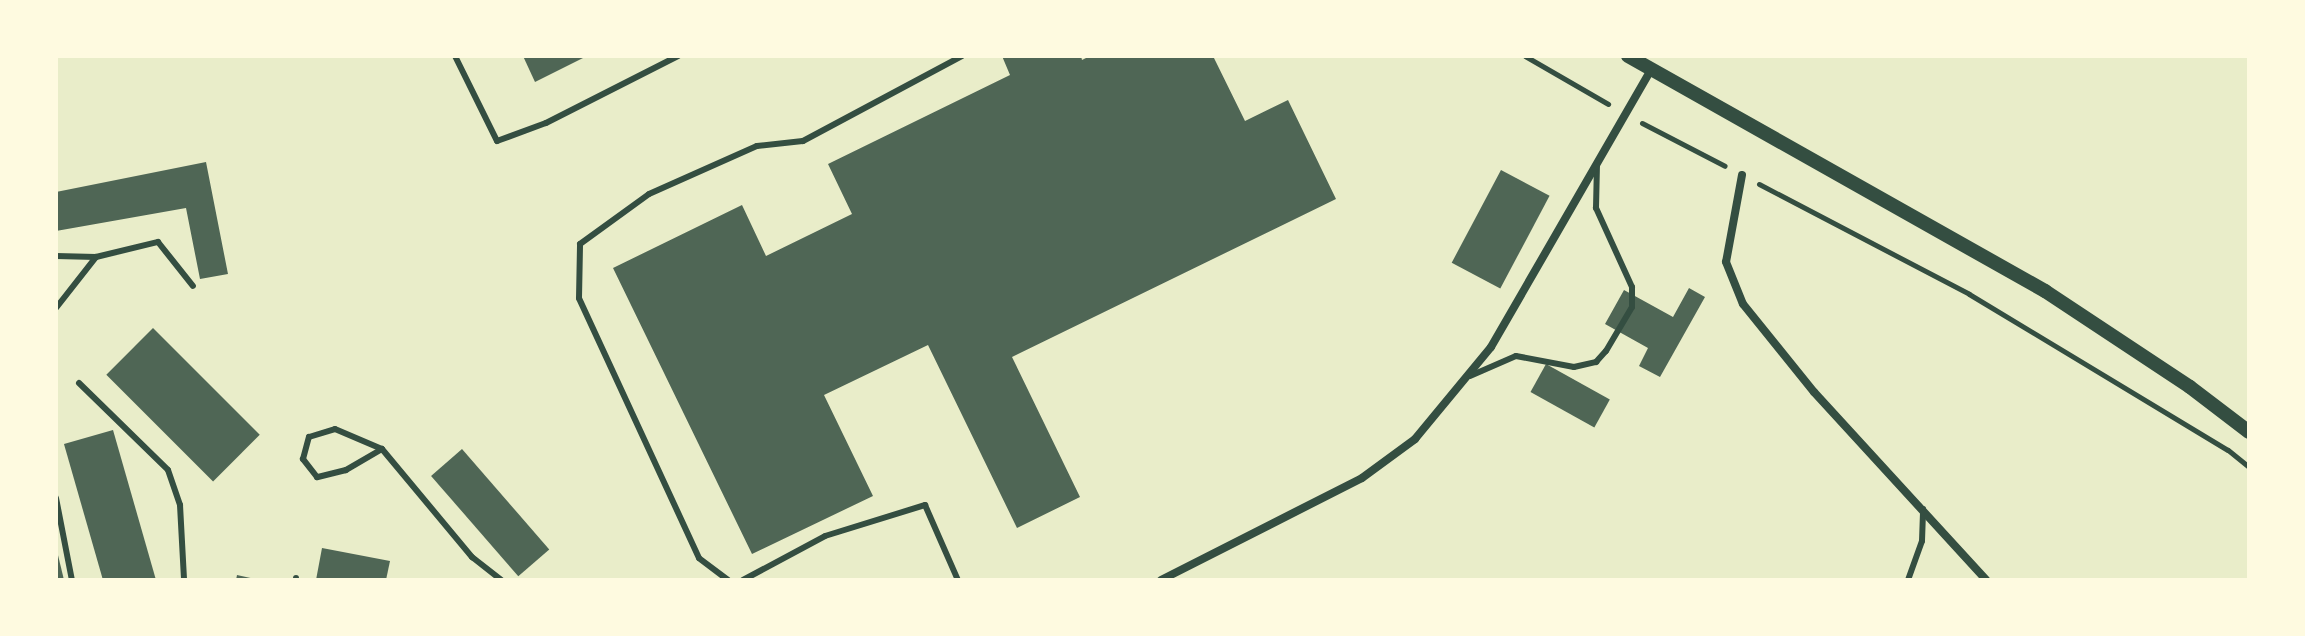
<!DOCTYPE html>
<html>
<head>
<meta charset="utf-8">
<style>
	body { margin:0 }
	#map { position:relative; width:2305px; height:636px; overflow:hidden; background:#e9edc9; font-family:Ubuntu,sans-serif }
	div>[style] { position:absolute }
	.building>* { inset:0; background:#4f6655; transform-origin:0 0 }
	.path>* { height:5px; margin:-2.5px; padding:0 2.5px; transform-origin:2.5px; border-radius:2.5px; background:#344e41 }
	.service>* { height:6px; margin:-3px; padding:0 3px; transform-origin:3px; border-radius:3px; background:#344e41 }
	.minor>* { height:8px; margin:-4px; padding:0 4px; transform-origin:4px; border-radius:4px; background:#344e41 }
	.tertiary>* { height:14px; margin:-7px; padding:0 7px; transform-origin:7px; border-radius:7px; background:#344e41 }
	span { translate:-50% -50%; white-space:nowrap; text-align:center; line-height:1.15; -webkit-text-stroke:8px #fefae0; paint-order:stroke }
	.frame { position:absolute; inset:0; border:58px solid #fefae0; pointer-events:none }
</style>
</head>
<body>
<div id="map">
	<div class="building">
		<i style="clip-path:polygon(523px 56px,587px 56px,535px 82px)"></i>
		<i style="clip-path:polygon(1002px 56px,1081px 56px,1082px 60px,1090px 56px,1213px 56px,1245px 121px,1288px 100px,1336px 199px,1012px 357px,1080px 497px,1017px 528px,928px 345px,824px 395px,873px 496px,752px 554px,613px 268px,742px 205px,766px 256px,852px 214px,828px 164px,1010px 75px)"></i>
		<i style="clip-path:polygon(206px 162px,228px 274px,200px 279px,186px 208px,56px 231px,56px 192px)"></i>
		<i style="left:1501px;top:170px;width:55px;height:105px;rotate:28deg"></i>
		<i style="clip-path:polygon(1689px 288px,1705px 297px,1660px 377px,1639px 366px,1648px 348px,1605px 324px,1624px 290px,1673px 317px)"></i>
		<i style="left:153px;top:328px;width:151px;height:66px;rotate:45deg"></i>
		<i style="left:1546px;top:364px;width:73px;height:32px;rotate:29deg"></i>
		<i style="left:113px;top:430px;width:156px;height:51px;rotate:74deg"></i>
		<i style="left:462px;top:449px;width:133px;height:41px;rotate:49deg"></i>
		<i style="clip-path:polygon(322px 548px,390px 561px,386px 580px,316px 580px)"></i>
		<i style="clip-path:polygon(56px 551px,57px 551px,64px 580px,56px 580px)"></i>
		<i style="clip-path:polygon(237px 575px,255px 579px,255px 580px,236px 580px)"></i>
	</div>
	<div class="path">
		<i style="left:1525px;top:56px;width:96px;rotate:30deg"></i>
		<i style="left:1642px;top:123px;width:93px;rotate:27.4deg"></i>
		<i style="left:1759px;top:184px;width:237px;rotate:27.6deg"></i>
		<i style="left:1969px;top:294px;width:302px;rotate:31.1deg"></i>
		<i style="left:2228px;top:450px;width:27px;rotate:39deg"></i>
	</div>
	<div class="service">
		<i style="left:455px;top:56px;width:95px;rotate:63.7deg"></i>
		<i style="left:497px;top:141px;width:52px;rotate:-20.2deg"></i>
		<i style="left:546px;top:123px;width:148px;rotate:-26.9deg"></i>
		<i style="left:56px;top:256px;width:40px;rotate:1.4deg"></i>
		<i style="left:56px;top:308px;width:65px;rotate:-51.9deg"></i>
		<i style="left:96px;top:257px;width:64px;rotate:-13.6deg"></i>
		<i style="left:158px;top:242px;width:56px;rotate:51.5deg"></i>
		<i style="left:1470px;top:376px;width:50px;rotate:-23.5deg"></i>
		<i style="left:1516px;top:356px;width:59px;rotate:10.7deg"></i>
		<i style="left:1574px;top:367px;width:23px;rotate:-13deg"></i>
		<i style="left:1596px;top:362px;width:15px;rotate:-48deg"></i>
		<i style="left:1606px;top:351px;width:51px;rotate:-59.4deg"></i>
		<i style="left:1632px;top:307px;width:20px;rotate:-90deg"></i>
		<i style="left:1632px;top:287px;width:87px;rotate:-114.5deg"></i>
		<i style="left:1596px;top:208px;width:43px;rotate:-88.7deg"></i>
		<i style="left:79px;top:383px;width:124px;rotate:44.3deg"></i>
		<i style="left:168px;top:470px;width:37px;rotate:71deg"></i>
		<i style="left:180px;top:505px;width:75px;rotate:86.9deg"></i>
		<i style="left:382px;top:449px;width:42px;rotate:149.7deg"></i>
		<i style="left:346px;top:470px;width:30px;rotate:166deg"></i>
		<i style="left:317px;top:477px;width:23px;rotate:-128deg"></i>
		<i style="left:303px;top:459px;width:23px;rotate:-75deg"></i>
		<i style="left:309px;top:437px;width:27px;rotate:-17deg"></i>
		<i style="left:335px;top:429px;width:51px;rotate:23.1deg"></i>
		<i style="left:382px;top:449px;width:141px;rotate:50.2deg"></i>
		<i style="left:472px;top:557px;width:37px;rotate:38deg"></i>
		<i style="left:56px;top:498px;width:84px;rotate:79deg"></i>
		<i style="left:296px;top:580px;width:2px;rotate:-90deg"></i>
		<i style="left:728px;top:580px;width:36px;rotate:-143deg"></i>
		<i style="left:699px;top:558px;width:286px;rotate:-114.8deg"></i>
		<i style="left:579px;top:298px;width:54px;rotate:-88.9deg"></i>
		<i style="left:580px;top:244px;width:85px;rotate:-35.9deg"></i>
		<i style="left:649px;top:194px;width:118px;rotate:-24deg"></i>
		<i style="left:757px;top:146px;width:46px;rotate:-6.2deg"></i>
		<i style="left:803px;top:141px;width:180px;rotate:-28.1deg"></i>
		<i style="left:743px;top:580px;width:93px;rotate:-28.2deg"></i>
		<i style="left:825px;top:536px;width:105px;rotate:-17.2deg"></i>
		<i style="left:925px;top:505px;width:82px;rotate:66.3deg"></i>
		<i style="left:1908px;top:580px;width:41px;rotate:-70.3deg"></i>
		<i style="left:1922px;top:541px;width:32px;rotate:-88deg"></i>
	</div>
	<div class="minor">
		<i style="left:1742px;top:175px;width:88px;rotate:100.4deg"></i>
		<i style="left:1726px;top:262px;width:45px;rotate:68deg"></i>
		<i style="left:1743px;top:304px;width:113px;rotate:51.1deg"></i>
		<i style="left:1814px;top:392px;width:255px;rotate:47.5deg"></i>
		<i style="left:1161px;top:580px;width:225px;rotate:-26.9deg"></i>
		<i style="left:1362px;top:478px;width:66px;rotate:-36.3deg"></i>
		<i style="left:1415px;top:439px;width:119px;rotate:-50.4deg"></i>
		<i style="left:1491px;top:347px;width:320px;rotate:-60deg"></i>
	</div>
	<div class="tertiary">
		<i style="left:1628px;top:56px;width:479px;rotate:29.4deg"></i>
		<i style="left:2045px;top:291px;width:174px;rotate:33.5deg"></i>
		<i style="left:2190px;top:387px;width:74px;rotate:37.3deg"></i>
	</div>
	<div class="frame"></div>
</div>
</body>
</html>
